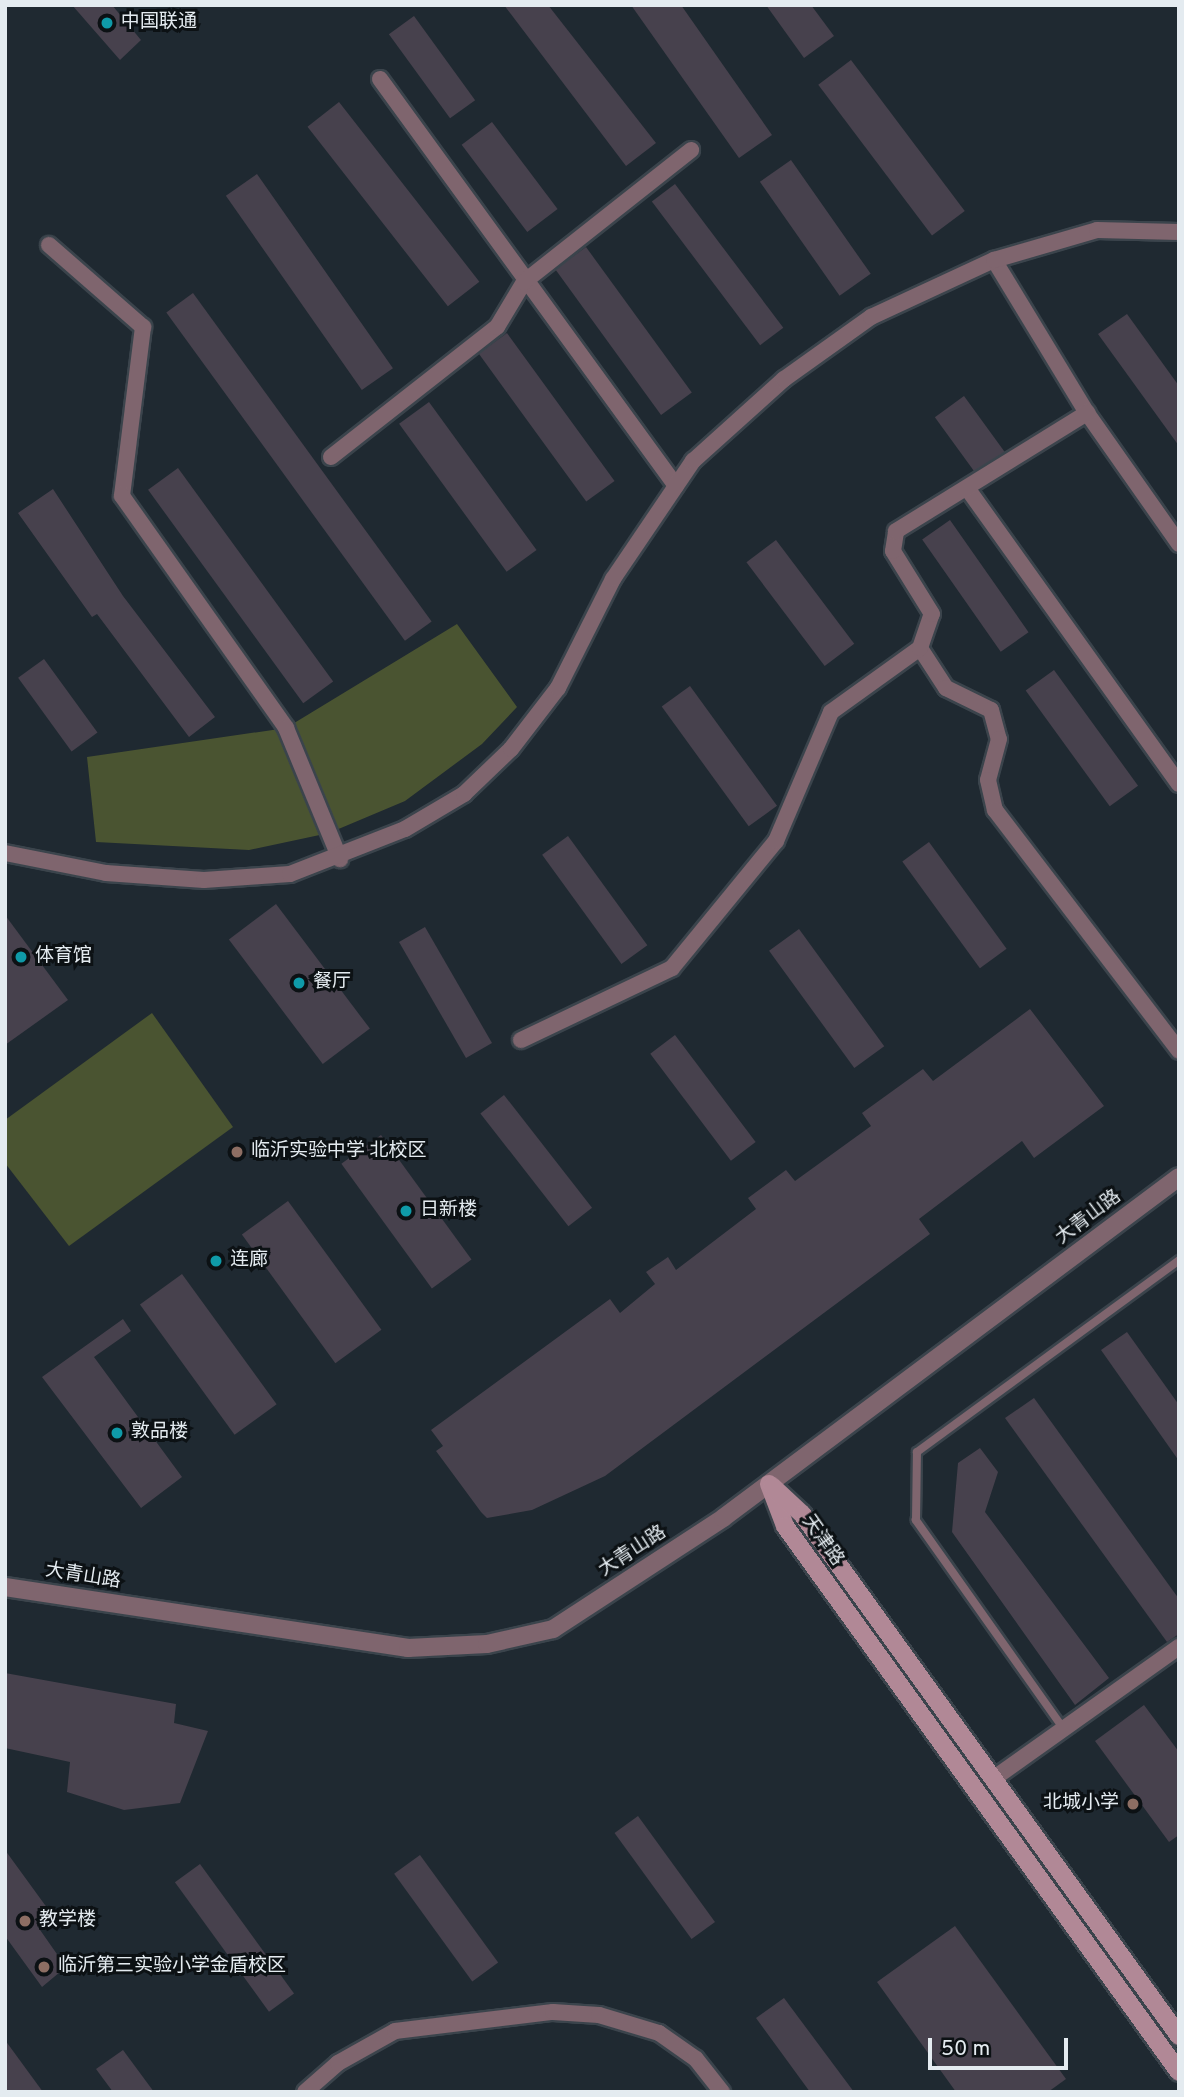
<!DOCTYPE html>
<html>
<head>
<meta charset="utf-8">
<style>
	body { margin:0 }
	#map { position:relative; width:1184px; height:2097px; overflow:hidden; background:#1f2931; font-family:Overpass,"Noto Sans SC",sans-serif }
	div>[style] { position:absolute }
	.green>* { inset:0; background:#4a5431 }
	.building>* { inset:0; background:#47414d; transform-origin:0 0 }
	.roads { filter:drop-shadow(2px 0 #3b444c) drop-shadow(-2px 0 #3b444c) drop-shadow(0 2px #3b444c) drop-shadow(0 -2px #3b444c) }
	.service>* { height:8px; margin:-4px; padding:0 4px; transform-origin:4px; border-radius:4px; background:#7f656e }
	.minor>* { height:16px; margin:-8px; padding:0 8px; transform-origin:8px; border-radius:8px; background:#7f656e }
	.tertiary>* { height:18px; margin:-9px; padding:0 9px; transform-origin:9px; border-radius:9px; background:#7f656e }
	.secondary>* { height:18px; margin:-9px; padding:0 9px; transform-origin:9px; border-radius:9px; background:#b18896 }
	.dots>* { width:19px; height:19px; translate:-50% -50%; box-sizing:border-box; border:4px solid #0c1114; border-radius:50% }
	span { translate:-50% -50%; white-space:nowrap; text-align:center; line-height:1.15; -webkit-text-stroke:6px #0c1114; paint-order:stroke }
	.poi-label { font-size:19px; color:#e4ebf0 }
	.left { translate:0 -50%; text-align:left }
	.right { translate:-100% -50%; text-align:right }
	.street-label { font-size:19px; color:#e4ebf0 }
	.frame { position:absolute; inset:0; border:7px solid #e4ebf0; pointer-events:none }
	.scale { position:absolute; left:928px; top:2038px; width:140px; height:32px; box-sizing:border-box; border:4px solid #e4ebf0; border-top:0; padding-left:9px; font-size:21px; line-height:24px; white-space:nowrap; color:#e4ebf0; -webkit-text-stroke:5px #0c1114; paint-order:stroke }
</style>
</head>
<body>
<div id="map">
	<div class="green">
		<i style="clip-path:polygon(457px 624px,517px 707px,482px 744px,405px 801px,329px 833px,249px 850px,96px 842px,87px 757px,286px 728px)"></i>
		<i style="clip-path:polygon(152px 1013px,233px 1127px,69px 1246px,5px 1163px,5px 1120px)"></i>
	</div>
	<div class="building">
		<i style="clip-path:polygon(72px 5px,112px 5px,141px 40px,120px 60px)"></i>
		<i style="clip-path:polygon(504px 5px,548px 5px,656px 143px,626px 166px)"></i>
		<i style="clip-path:polygon(631px 5px,681px 5px,772px 135px,739px 158px)"></i>
		<i style="clip-path:polygon(766px 5px,811px 5px,834px 36px,804px 58px)"></i>
		<i style="left:414px;top:16px;width:104px;height:31px;rotate:54deg"></i>
		<i style="left:851px;top:60px;width:189px;height:41px;rotate:53deg"></i>
		<i style="left:339px;top:102px;width:228px;height:40px;rotate:52deg"></i>
		<i style="left:492px;top:122px;width:109px;height:38px;rotate:53deg"></i>
		<i style="left:791px;top:160px;width:139px;height:38px;rotate:55deg"></i>
		<i style="left:257px;top:174px;width:237px;height:38px;rotate:55deg"></i>
		<i style="left:675px;top:184px;width:180px;height:29px;rotate:53deg"></i>
		<i style="left:586px;top:247px;width:180px;height:38px;rotate:54deg"></i>
		<i style="left:193px;top:293px;width:406px;height:33px;rotate:54deg"></i>
		<i style="clip-path:polygon(1127px 314px,1179px 386px,1179px 446px,1098px 334px)"></i>
		<i style="left:507px;top:333px;width:183px;height:35px;rotate:54deg"></i>
		<i style="left:964px;top:396px;width:69px;height:36px;rotate:54deg"></i>
		<i style="left:429px;top:402px;width:183px;height:37px;rotate:54deg"></i>
		<i style="left:178px;top:468px;width:264px;height:37px;rotate:54deg"></i>
		<i style="clip-path:polygon(53px 489px,123px 596px,215px 717px,189px 737px,97px 614px,92px 617px,18px 513px)"></i>
		<i style="left:950px;top:520px;width:137px;height:34px;rotate:55deg"></i>
		<i style="left:776px;top:540px;width:130px;height:37px;rotate:53deg"></i>
		<i style="left:44px;top:659px;width:91px;height:32px;rotate:54deg"></i>
		<i style="left:1054px;top:670px;width:143px;height:35px;rotate:54deg"></i>
		<i style="left:690px;top:686px;width:148px;height:35px;rotate:54deg"></i>
		<i style="left:568px;top:836px;width:135px;height:32px;rotate:54deg"></i>
		<i style="left:929px;top:842px;width:132px;height:33px;rotate:54deg"></i>
		<i style="left:276px;top:904px;width:156px;height:59px;rotate:53deg"></i>
		<i style="clip-path:polygon(5px 915px,68px 1000px,5px 1045px)"></i>
		<i style="left:425px;top:927px;width:134px;height:30px;rotate:60deg"></i>
		<i style="left:799px;top:929px;width:145px;height:37px;rotate:54deg"></i>
		<i style="clip-path:polygon(1030px 1009px,1104px 1106px,1034px 1158px,1022px 1141px,919px 1219px,930px 1234px,605px 1476px,532px 1510px,487px 1518px,481px 1512px,436px 1451px,443px 1446px,431px 1430px,610px 1299px,620px 1313px,655px 1284px,646px 1272px,668px 1257px,676px 1270px,756px 1209px,748px 1198px,786px 1170px,795px 1181px,871px 1126px,862px 1113px,923px 1069px,933px 1081px)"></i>
		<i style="left:675px;top:1035px;width:134px;height:31px;rotate:53deg"></i>
		<i style="left:504px;top:1095px;width:143px;height:30px;rotate:52deg"></i>
		<i style="left:381px;top:1135px;width:154px;height:49px;rotate:54deg"></i>
		<i style="left:288px;top:1201px;width:159px;height:57px;rotate:54deg"></i>
		<i style="left:182px;top:1274px;width:161px;height:52px;rotate:54deg"></i>
		<i style="clip-path:polygon(123px 1319px,131px 1331px,94px 1357px,182px 1477px,141px 1508px,42px 1377px)"></i>
		<i style="clip-path:polygon(1127px 1332px,1179px 1405px,1179px 1461px,1101px 1350px)"></i>
		<i style="clip-path:polygon(1034px 1398px,1179px 1599px,1179px 1634px,1167px 1642px,1005px 1418px)"></i>
		<i style="clip-path:polygon(980px 1448px,998px 1472px,985px 1512px,1109px 1678px,1075px 1705px,952px 1532px,958px 1463px)"></i>
		<i style="clip-path:polygon(5px 1673px,176px 1704px,174px 1723px,208px 1731px,180px 1803px,124px 1810px,67px 1792px,70px 1762px,5px 1748px)"></i>
		<i style="clip-path:polygon(1144px 1705px,1179px 1752px,1179px 1835px,1169px 1842px,1095px 1741px)"></i>
		<i style="left:638px;top:1816px;width:131px;height:29px;rotate:54deg"></i>
		<i style="clip-path:polygon(5px 1850px,53px 1916px,38px 1927px,66px 1967px,42px 1987px,5px 1936px)"></i>
		<i style="left:420px;top:1855px;width:133px;height:32px;rotate:54deg"></i>
		<i style="left:200px;top:1864px;width:160px;height:31px;rotate:54deg"></i>
		<i style="clip-path:polygon(955px 1926px,1066px 2079px,1048px 2092px,956px 2092px,877px 1982px)"></i>
		<i style="clip-path:polygon(784px 1998px,854px 2092px,810px 2092px,756px 2018px)"></i>
		<i style="clip-path:polygon(5px 2040px,43px 2092px,5px 2092px)"></i>
		<i style="clip-path:polygon(123px 2050px,154px 2092px,113px 2092px,96px 2069px)"></i>
	</div>
	<div class="roads">
		<div class="service">
			<i style="left:1063px;top:1728px;width:255px;rotate:-125.3deg"></i>
			<i style="left:916px;top:1520px;width:68px;rotate:-89.2deg"></i>
			<i style="left:917px;top:1452px;width:325px;rotate:-36.2deg"></i>
		</div>
		<div class="minor">
			<i style="left:380px;top:79px;width:503px;rotate:53.97deg"></i>
			<i style="left:49px;top:245px;width:125px;rotate:41.1deg"></i>
			<i style="left:143px;top:327px;width:170px;rotate:97.1deg"></i>
			<i style="left:122px;top:496px;width:284px;rotate:54.7deg"></i>
			<i style="left:286px;top:728px;width:142px;rotate:67.6deg"></i>
			<i style="left:994px;top:260px;width:179px;rotate:58.7deg"></i>
			<i style="left:1087px;top:413px;width:160px;rotate:54.9deg"></i>
			<i style="left:331px;top:457px;width:211px;rotate:-38.1deg"></i>
			<i style="left:497px;top:327px;width:52px;rotate:-59deg"></i>
			<i style="left:524px;top:282px;width:213px;rotate:-38.3deg"></i>
			<i style="left:967px;top:488px;width:364px;rotate:54.4deg"></i>
			<i style="left:920px;top:648px;width:48px;rotate:57deg"></i>
			<i style="left:946px;top:688px;width:50px;rotate:26.1deg"></i>
			<i style="left:991px;top:710px;width:30px;rotate:75deg"></i>
			<i style="left:999px;top:739px;width:42px;rotate:105deg"></i>
			<i style="left:988px;top:780px;width:31px;rotate:77deg"></i>
			<i style="left:995px;top:810px;width:303px;rotate:52.6deg"></i>
			<i style="left:5px;top:853px;width:103px;rotate:11.2deg"></i>
			<i style="left:106px;top:873px;width:98px;rotate:4.1deg"></i>
			<i style="left:204px;top:880px;width:86px;rotate:-4deg"></i>
			<i style="left:290px;top:874px;width:123px;rotate:-21.4deg"></i>
			<i style="left:405px;top:829px;width:69px;rotate:-30.7deg"></i>
			<i style="left:464px;top:794px;width:65px;rotate:-43.8deg"></i>
			<i style="left:511px;top:749px;width:77px;rotate:-52.4deg"></i>
			<i style="left:558px;top:688px;width:122px;rotate:-63.2deg"></i>
			<i style="left:613px;top:579px;width:143px;rotate:-55.9deg"></i>
			<i style="left:693px;top:461px;width:122px;rotate:-42deg"></i>
			<i style="left:784px;top:379px;width:107px;rotate:-35.5deg"></i>
			<i style="left:871px;top:317px;width:136px;rotate:-24.9deg"></i>
			<i style="left:994px;top:260px;width:107px;rotate:-16.2deg"></i>
			<i style="left:1097px;top:230px;width:82px;rotate:1.4deg"></i>
			<i style="left:521px;top:1040px;width:167px;rotate:-25.5deg"></i>
			<i style="left:672px;top:968px;width:164px;rotate:-50.7deg"></i>
			<i style="left:776px;top:841px;width:140px;rotate:-66.9deg"></i>
			<i style="left:831px;top:712px;width:110px;rotate:-35.7deg"></i>
			<i style="left:920px;top:648px;width:36px;rotate:-71deg"></i>
			<i style="left:932px;top:614px;width:74px;rotate:-121.8deg"></i>
			<i style="left:893px;top:551px;width:20px;rotate:-81deg"></i>
			<i style="left:896px;top:531px;width:225px;rotate:-31.7deg"></i>
			<i style="left:993px;top:1779px;width:228px;rotate:-35.4deg"></i>
			<i style="left:305px;top:2092px;width:44px;rotate:-41.3deg"></i>
			<i style="left:338px;top:2063px;width:65px;rotate:-29.3deg"></i>
			<i style="left:395px;top:2031px;width:159px;rotate:-6.9deg"></i>
			<i style="left:553px;top:2012px;width:46px;rotate:3.7deg"></i>
			<i style="left:599px;top:2015px;width:63px;rotate:16.7deg"></i>
			<i style="left:659px;top:2033px;width:45px;rotate:35.1deg"></i>
			<i style="left:696px;top:2059px;width:42px;rotate:51.8deg"></i>
		</div>
		<div class="tertiary">
			<i style="left:5px;top:1587px;width:408px;rotate:8.6deg"></i>
			<i style="left:408px;top:1648px;width:79px;rotate:-2.9deg"></i>
			<i style="left:487px;top:1644px;width:68px;rotate:-12.8deg"></i>
			<i style="left:553px;top:1629px;width:203px;rotate:-33.1deg"></i>
			<i style="left:723px;top:1518px;width:569px;rotate:-36.79deg"></i>
		</div>
		<div class="secondary">
			<i style="left:769px;top:1484px;width:45px;rotate:69.1deg"></i>
			<i style="left:785px;top:1526px;width:673px;rotate:54.19deg"></i>
			<i style="left:772px;top:1486px;width:41px;rotate:43deg"></i>
			<i style="left:802px;top:1514px;width:644px;rotate:54.16deg"></i>
		</div>
	</div>
	<div class="dots">
		<i style="left:107px;top:23px;background:#0f9aa8"></i>
		<i style="left:21px;top:957px;background:#0f9aa8"></i>
		<i style="left:299px;top:983px;background:#0f9aa8"></i>
		<i style="left:237px;top:1152px;background:#8d6e63"></i>
		<i style="left:406px;top:1211px;background:#0f9aa8"></i>
		<i style="left:216px;top:1261px;background:#0f9aa8"></i>
		<i style="left:117px;top:1433px;background:#0f9aa8"></i>
		<i style="left:1133px;top:1804px;background:#8d6e63"></i>
		<i style="left:25px;top:1921px;background:#8d6e63"></i>
		<i style="left:44px;top:1967px;background:#8d6e63"></i>
	</div>
	<div class="poi-label">
		<span class="left" style="left:121px;top:23px">中国联通</span>
		<span class="left" style="left:35px;top:957px">体育馆</span>
		<span class="left" style="left:313px;top:983px">餐厅</span>
		<span class="left" style="left:251px;top:1152px">临沂实验中学 北校区</span>
		<span class="left" style="left:420px;top:1211px">日新楼</span>
		<span class="left" style="left:230px;top:1261px">连廊</span>
		<span class="left" style="left:131px;top:1433px">敦品楼</span>
		<span class="right" style="left:1119px;top:1804px">北城小学</span>
		<span class="left" style="left:39px;top:1921px">教学楼</span>
		<span class="left" style="left:58px;top:1967px">临沂第三实验小学金盾校区</span>
	</div>
	<div class="street-label">
		<span style="left:1089px;top:1218px;rotate:-37deg">大青山路</span>
		<span style="left:822px;top:1541px;rotate:55deg">天津路</span>
		<span style="left:633px;top:1552px;rotate:-33deg">大青山路</span>
		<span style="left:83px;top:1577px;rotate:9deg">大青山路</span>
	</div>
	<div class="frame"></div>
	<div class="scale">50 m</div>
</div>
</body>
</html>
